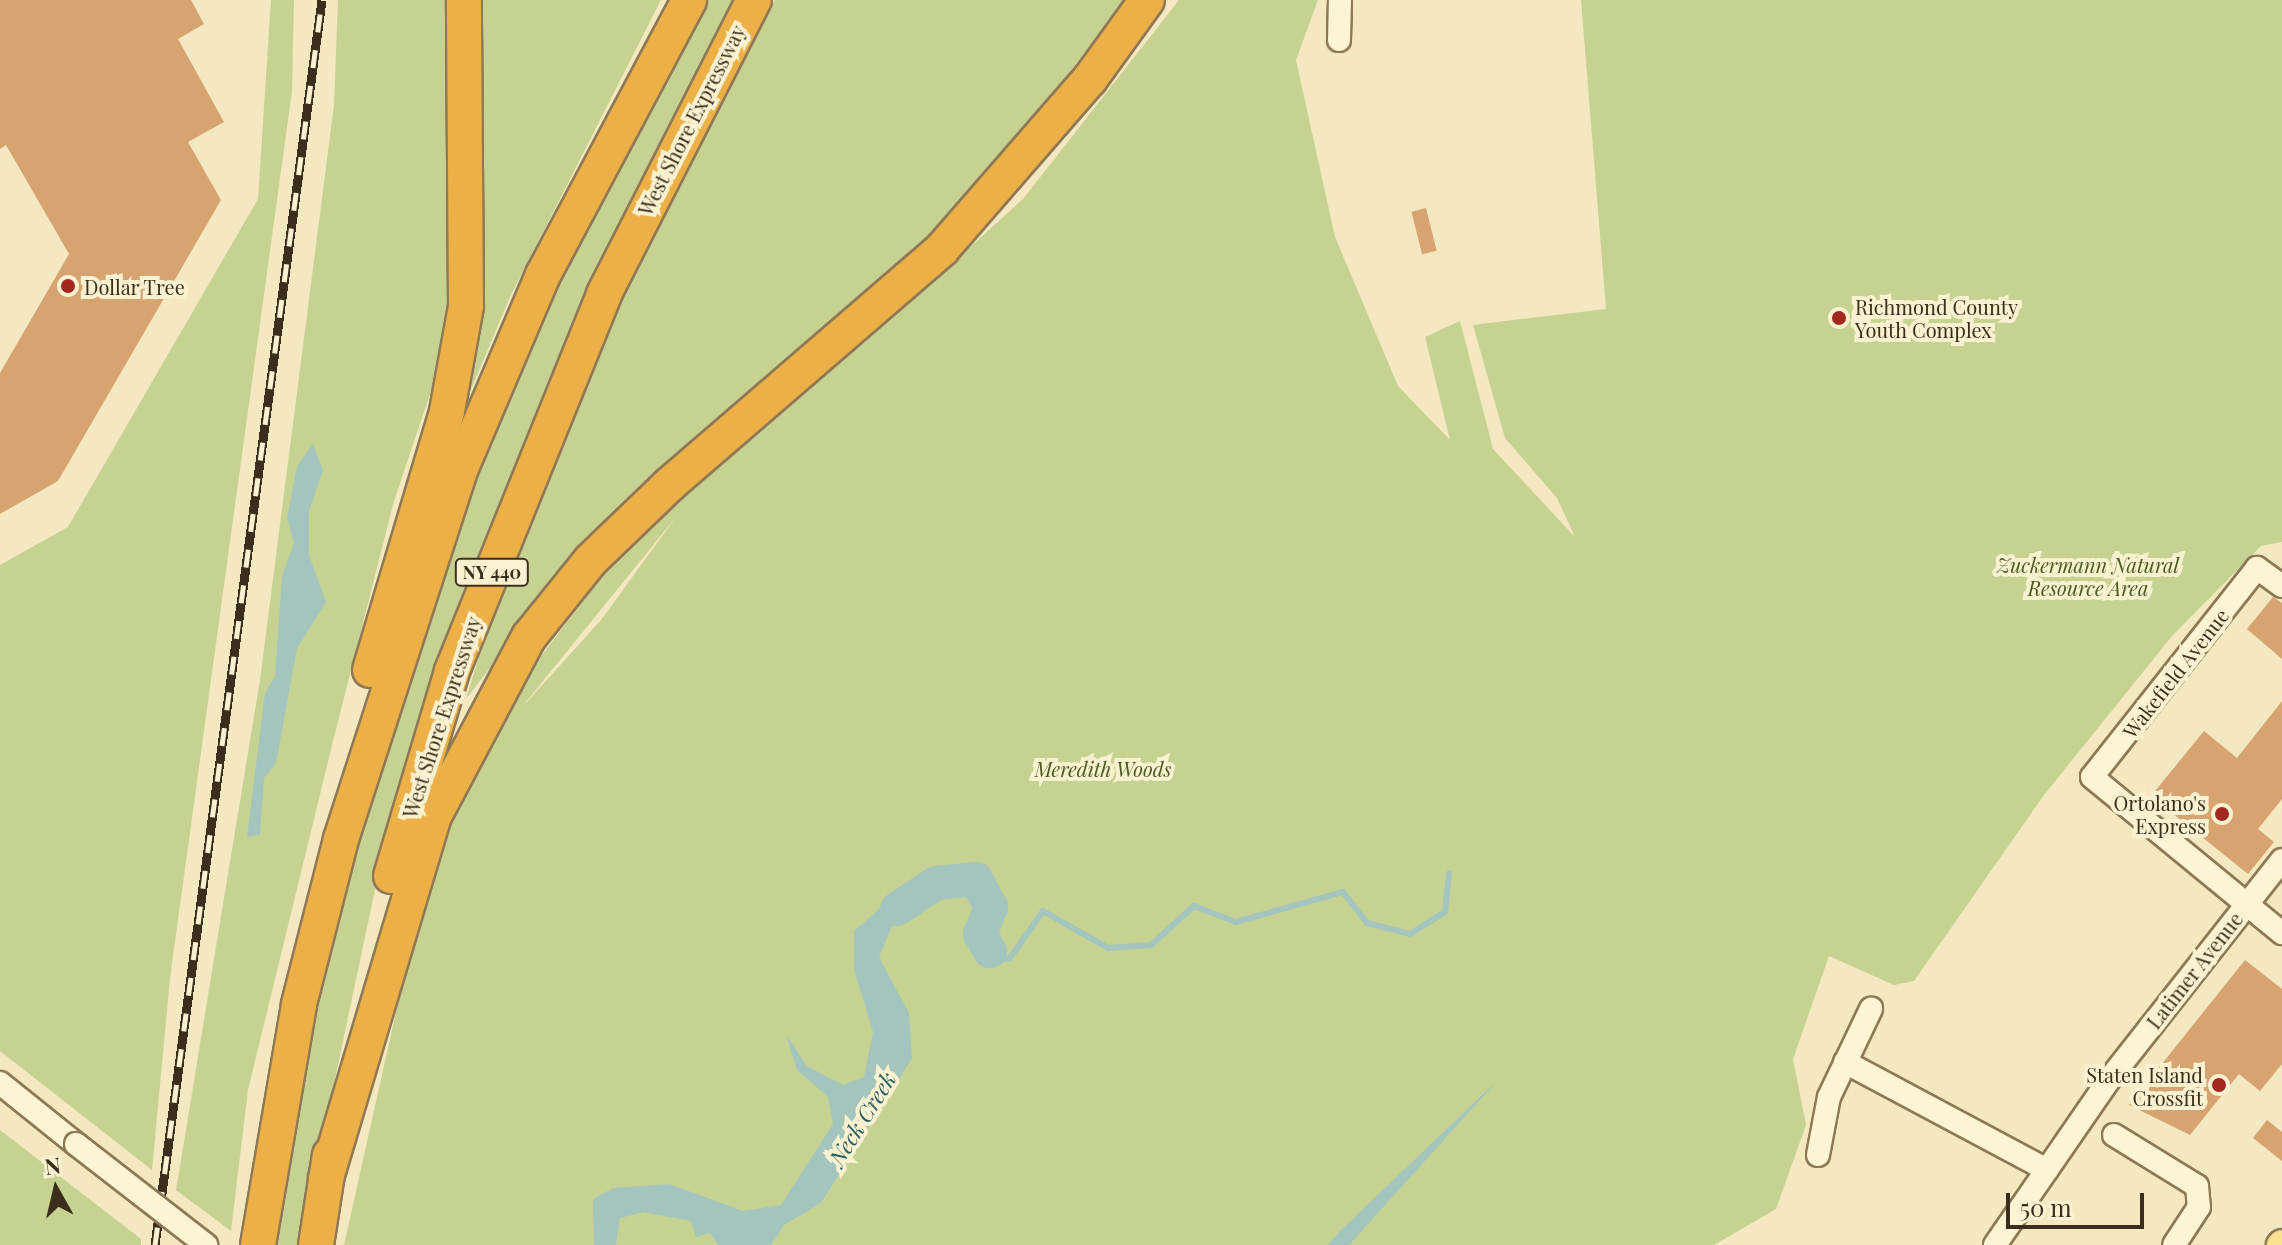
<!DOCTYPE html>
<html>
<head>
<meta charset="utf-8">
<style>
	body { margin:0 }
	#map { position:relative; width:2282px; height:1245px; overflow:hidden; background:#f3e8c0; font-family:"Playfair Display",serif }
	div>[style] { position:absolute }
	.green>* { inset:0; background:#c6d292 }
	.water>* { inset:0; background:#a3c5bd }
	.stream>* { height:6px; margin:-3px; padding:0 3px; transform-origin:3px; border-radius:3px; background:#a3c5bd }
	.river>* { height:34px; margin:-17px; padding:0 17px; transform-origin:17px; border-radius:17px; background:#a3c5bd }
	.building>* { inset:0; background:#d6a371; transform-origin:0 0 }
	.roads { filter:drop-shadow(2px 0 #8e7855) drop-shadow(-2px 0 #8e7855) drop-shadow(0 2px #8e7855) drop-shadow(0 -2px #8e7855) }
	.minor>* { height:22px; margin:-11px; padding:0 11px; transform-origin:11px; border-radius:11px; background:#fdf4d4 }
	.major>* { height:28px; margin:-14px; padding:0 14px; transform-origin:14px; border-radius:14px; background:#fbe293 }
	.highway>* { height:34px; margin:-17px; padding:0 17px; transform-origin:17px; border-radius:17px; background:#ecb046 }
	.rail>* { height:9px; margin-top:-4.5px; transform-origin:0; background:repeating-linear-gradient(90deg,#f9f1d0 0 18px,#3c2e1c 0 36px); box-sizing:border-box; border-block:2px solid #3c2e1c }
	.bridges { filter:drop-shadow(2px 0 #8e7855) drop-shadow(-2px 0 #8e7855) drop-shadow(0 2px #8e7855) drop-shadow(0 -2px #8e7855) }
	.minor-bridge>* { height:22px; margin:-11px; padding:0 11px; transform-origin:11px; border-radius:11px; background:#fdf4d4 }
	.dots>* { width:22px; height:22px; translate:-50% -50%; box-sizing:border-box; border:4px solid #f9f1d0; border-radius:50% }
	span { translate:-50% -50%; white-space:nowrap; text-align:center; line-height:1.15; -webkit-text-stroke:8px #f9f1d0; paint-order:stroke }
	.shield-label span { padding:2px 6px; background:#f9f1d0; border:2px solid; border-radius:6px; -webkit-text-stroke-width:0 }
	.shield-label { font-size:18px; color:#3c2e1c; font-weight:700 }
	.street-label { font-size:20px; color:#3c2e1c }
	.poi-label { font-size:20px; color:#3c2e1c }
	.left { translate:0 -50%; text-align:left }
	.right { translate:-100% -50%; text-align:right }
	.park-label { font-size:20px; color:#485b20; font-style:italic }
	.water-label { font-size:22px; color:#295d5e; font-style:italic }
	.north { position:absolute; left:16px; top:1149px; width:80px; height:80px; -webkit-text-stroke:6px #f9f1d0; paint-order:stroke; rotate:352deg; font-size:22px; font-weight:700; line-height:32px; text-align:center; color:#3c2e1c }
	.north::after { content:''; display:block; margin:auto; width:28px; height:36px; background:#3c2e1c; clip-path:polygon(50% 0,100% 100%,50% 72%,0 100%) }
	.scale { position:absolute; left:2006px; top:1193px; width:138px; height:36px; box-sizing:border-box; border:4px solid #3c2e1c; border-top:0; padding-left:10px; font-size:24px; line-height:28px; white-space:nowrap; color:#3c2e1c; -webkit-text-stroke:6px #f9f1d0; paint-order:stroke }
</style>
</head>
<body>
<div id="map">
	<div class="green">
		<i style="clip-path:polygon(271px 0,294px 0,292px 91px,170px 978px,152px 1170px,0 1051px,0 565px,68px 527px,258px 199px)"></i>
		<i style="clip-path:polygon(338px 0,449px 0,450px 335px,394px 501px,333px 741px,248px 1090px,231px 1231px,176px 1190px,260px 680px,334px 105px)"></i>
		<i style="clip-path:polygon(473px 0,661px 0,510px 297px,424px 501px,456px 388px)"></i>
		<i style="clip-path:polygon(699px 0,740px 0,616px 229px,458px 615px,388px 828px,300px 1245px,271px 1245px,308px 1019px,355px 822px,497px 405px)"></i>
		<i style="clip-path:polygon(775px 0,1124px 0,1021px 137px,930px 237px,562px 574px,466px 699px,499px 592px,652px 228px)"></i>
		<i style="clip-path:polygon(evenodd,1179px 0,1318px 0,1296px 60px,1335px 237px,1398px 386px,1450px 440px,1425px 337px,1460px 321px,1493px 449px,1575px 537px,1557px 498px,1505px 438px,1473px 325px,1606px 309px,1581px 0,2282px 0,2282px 542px,2261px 546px,2172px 636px,2044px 795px,1914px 981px,1894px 985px,1829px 956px,1793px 1059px,1806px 1125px,1776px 1209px,1714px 1245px,344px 1245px,432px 851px,493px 719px,633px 536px,819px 368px,864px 343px,1023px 199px,1179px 0,676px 517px,601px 620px,526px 703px,526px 702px,676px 517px)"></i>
		<i style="clip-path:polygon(0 1130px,141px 1239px,141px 1245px,0 1245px)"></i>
	</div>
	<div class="water">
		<i style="clip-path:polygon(313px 444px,323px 470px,309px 511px,309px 555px,326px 602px,297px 648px,276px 763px,264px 778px,260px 835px,247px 837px,265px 693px,275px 676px,282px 576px,294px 543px,287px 518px,297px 466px)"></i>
		<i style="clip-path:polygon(936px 883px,893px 924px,879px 957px,909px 1013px,912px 1058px,821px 1203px,784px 1225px,771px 1245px,718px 1245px,710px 1233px,696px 1237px,691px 1221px,643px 1212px,620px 1218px,616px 1245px,594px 1245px,593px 1199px,613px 1188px,669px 1184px,743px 1211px,781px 1205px,833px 1124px,828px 1097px,797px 1070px,786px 1034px,807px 1066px,843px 1085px,864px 1077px,873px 1032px,854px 969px,854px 931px,897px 893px)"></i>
		<i style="clip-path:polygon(1497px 1081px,1349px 1245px,1328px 1245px,1340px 1231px)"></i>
	</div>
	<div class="stream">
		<i style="left:990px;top:951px;width:12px;rotate:59deg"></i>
		<i style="left:996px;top:961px;width:14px;rotate:-12deg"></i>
		<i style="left:1010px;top:958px;width:57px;rotate:-54.9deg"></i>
		<i style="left:1043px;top:911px;width:75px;rotate:29.6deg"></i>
		<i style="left:1108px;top:948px;width:43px;rotate:-4deg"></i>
		<i style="left:1151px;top:945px;width:58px;rotate:-42.2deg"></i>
		<i style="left:1194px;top:906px;width:45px;rotate:20.9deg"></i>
		<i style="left:1236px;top:922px;width:111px;rotate:-15.7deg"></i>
		<i style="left:1343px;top:892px;width:39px;rotate:52deg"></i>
		<i style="left:1367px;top:923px;width:44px;rotate:14.3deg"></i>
		<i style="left:1410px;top:934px;width:41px;rotate:-32.2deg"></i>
		<i style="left:1445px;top:912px;width:39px;rotate:-84deg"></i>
	</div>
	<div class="river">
		<i style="left:897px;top:909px;width:47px;rotate:-33.7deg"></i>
		<i style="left:936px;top:883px;width:40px;rotate:-5.7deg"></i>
		<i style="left:976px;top:879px;width:32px;rotate:62deg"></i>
		<i style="left:991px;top:907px;width:29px;rotate:112deg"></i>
		<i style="left:980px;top:934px;width:20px;rotate:60deg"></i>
	</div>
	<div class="building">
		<i style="clip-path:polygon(0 0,191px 0,204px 24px,178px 39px,224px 122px,188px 142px,221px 200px,58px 481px,0 514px,0 373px,69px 254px,6px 145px,0 149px)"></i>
		<i style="left:1426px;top:208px;width:44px;height:15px;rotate:76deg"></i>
		<i style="clip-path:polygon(2273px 597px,2282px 603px,2282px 659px,2247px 629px)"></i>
		<i style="clip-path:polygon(2282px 701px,2282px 799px,2258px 829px,2274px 842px,2248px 874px,2151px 796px,2204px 731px,2237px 758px)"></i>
		<i style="clip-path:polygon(2245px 960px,2282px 989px,2282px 1064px,2260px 1091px,2239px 1074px,2190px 1135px,2129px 1105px)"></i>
		<i style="clip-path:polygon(2267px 1120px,2282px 1132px,2282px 1161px,2253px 1138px)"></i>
	</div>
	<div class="roads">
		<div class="minor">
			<i style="left:1339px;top:40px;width:40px;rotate:-88.6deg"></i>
			<i style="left:2282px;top:586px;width:31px;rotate:-144deg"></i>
			<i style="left:2257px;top:568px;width:266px;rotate:128.3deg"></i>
			<i style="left:2092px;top:777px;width:246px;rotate:39.4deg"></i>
			<i style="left:1845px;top:1062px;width:229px;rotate:28.1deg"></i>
			<i style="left:0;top:1083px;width:97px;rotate:38.8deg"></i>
			<i style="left:2114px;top:1135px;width:97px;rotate:31.6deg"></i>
			<i style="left:2197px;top:1186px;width:21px;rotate:85deg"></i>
			<i style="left:2199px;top:1207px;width:45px;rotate:123.3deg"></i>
			<i style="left:1818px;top:1155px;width:59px;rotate:-79.3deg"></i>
			<i style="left:1829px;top:1097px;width:98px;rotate:-64.5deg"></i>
			<i style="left:1995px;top:1245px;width:199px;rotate:-55.4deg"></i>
			<i style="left:2108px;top:1081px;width:281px;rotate:-51.8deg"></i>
		</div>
		<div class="major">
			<i style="left:2281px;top:1245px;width:1px;rotate:-45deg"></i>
		</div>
		<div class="highway">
			<i style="left:370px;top:670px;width:270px;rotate:-73.4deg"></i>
			<i style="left:447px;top:411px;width:107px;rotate:-79.7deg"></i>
			<i style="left:466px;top:306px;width:306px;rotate:-90.4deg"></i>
			<i style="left:391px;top:876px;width:214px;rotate:-73.4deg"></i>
			<i style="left:452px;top:671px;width:406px;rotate:-68deg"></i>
			<i style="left:604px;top:294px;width:330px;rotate:-63deg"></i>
			<i style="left:326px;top:1178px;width:376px;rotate:-73.4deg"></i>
			<i style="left:433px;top:818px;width:205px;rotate:-62.1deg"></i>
			<i style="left:529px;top:637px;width:99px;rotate:-51.2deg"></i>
			<i style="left:591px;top:560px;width:110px;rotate:-43.9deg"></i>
			<i style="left:670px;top:484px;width:359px;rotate:-40.8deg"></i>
			<i style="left:942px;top:249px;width:225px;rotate:-49deg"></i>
			<i style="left:1090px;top:79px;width:97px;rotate:-54.2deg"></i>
			<i style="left:258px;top:1245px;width:244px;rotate:-80.3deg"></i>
			<i style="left:299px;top:1004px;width:170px;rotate:-75.7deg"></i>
			<i style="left:341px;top:839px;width:390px;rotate:-72.1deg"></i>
			<i style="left:461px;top:468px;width:210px;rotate:-67deg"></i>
			<i style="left:543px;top:275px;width:311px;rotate:-62deg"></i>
			<i style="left:316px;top:1245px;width:91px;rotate:-81.2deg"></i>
		</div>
	</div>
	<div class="rail">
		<i style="left:155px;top:1245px;width:1256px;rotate:-82.36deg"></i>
	</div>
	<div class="bridges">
		<div class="minor-bridge">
			<i style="left:76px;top:1144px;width:165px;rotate:37.8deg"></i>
		</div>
	</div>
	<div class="dots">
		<i style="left:68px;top:286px;background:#a5281e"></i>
		<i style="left:1839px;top:318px;background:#a5281e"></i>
		<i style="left:2222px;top:814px;background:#a5281e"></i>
		<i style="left:2219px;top:1085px;background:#a5281e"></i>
	</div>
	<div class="shield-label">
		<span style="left:492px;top:572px">NY 440</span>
	</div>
	<div class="street-label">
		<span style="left:691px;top:120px;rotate:-63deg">West Shore Expressway</span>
		<span style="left:2175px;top:673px;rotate:-52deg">Wakefield Avenue</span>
		<span style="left:441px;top:717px;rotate:-72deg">West Shore Expressway</span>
		<span style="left:2194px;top:970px;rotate:-52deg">Latimer Avenue</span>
	</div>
	<div class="poi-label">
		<span class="left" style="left:84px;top:286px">Dollar Tree</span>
		<span class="left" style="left:1855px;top:318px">Richmond County<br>Youth Complex</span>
		<span class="right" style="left:2206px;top:814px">Ortolano's<br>Express</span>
		<span class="right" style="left:2203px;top:1086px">Staten Island<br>Crossfit</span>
	</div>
	<div class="park-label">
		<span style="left:2088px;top:576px">Zuckermann Natural<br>Resource Area</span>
		<span style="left:1103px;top:768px">Meredith Woods</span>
	</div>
	<div class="water-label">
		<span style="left:862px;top:1119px;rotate:-58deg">Neck Creek</span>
	</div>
	<div class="north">N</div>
	<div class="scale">50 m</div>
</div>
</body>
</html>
